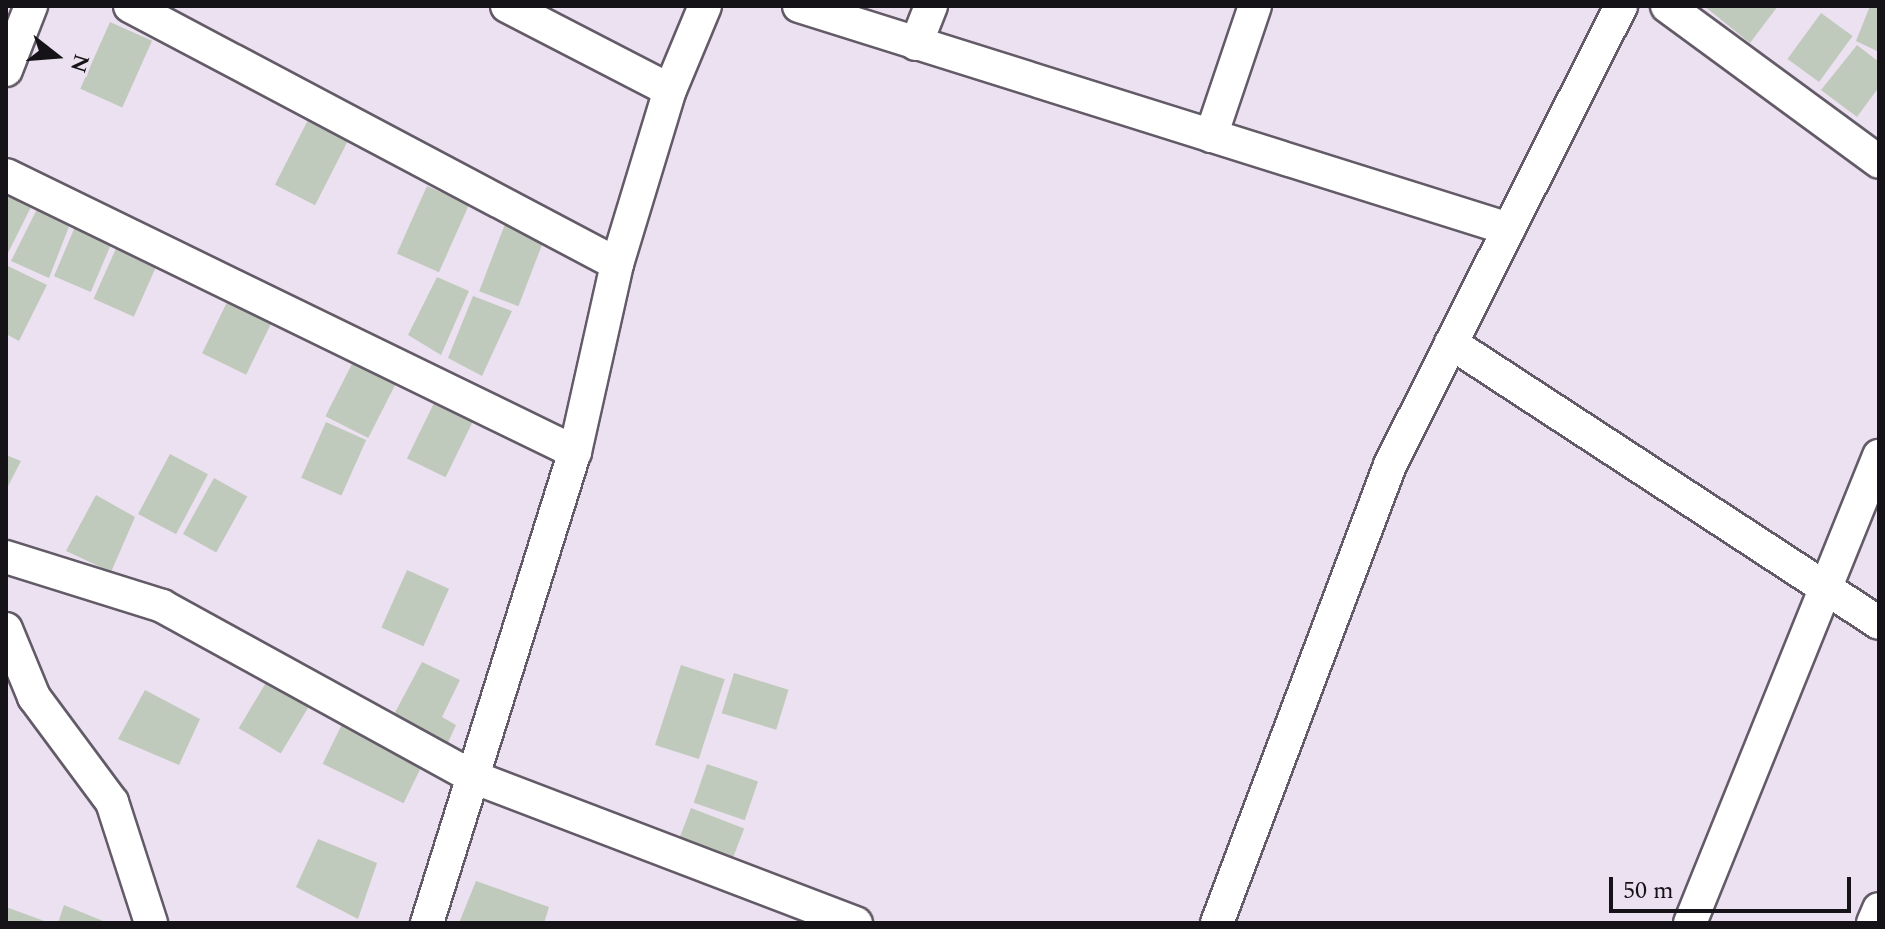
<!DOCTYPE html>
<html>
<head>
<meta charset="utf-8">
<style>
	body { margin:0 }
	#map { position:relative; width:1885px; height:929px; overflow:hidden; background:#ece1f0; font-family:Spectral,serif }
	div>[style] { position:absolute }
	.building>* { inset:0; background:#c0cabc; transform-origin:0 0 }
	.roads { filter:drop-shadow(2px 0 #635b67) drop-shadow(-2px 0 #635b67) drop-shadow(0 2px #635b67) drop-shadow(0 -2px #635b67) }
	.minor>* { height:32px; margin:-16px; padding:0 16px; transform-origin:16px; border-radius:16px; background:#fff }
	span { translate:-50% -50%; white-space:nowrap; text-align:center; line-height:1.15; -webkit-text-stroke:6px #ece1f0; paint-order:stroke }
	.frame { position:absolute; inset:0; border:8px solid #161318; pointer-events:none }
	.north { position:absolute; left:16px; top:16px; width:80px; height:80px; -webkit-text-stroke:6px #ece1f0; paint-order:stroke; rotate:107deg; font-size:22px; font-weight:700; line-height:32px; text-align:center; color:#161318 }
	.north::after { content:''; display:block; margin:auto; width:28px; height:36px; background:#161318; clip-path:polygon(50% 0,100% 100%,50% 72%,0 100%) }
	.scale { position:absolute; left:1609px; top:877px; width:242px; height:36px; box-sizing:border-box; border:4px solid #161318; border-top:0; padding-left:10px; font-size:24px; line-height:28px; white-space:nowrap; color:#161318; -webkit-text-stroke:6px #ece1f0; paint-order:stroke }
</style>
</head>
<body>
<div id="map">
	<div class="building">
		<i style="clip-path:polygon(1704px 6px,1778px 6px,1750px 43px)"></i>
		<i style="clip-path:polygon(1870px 6px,1879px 6px,1879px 52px,1856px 41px)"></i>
		<i style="left:1821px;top:13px;width:39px;height:57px;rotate:36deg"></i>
		<i style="left:110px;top:22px;width:46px;height:73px;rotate:24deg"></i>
		<i style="clip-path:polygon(1857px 45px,1879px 62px,1879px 87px,1857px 117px,1821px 90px)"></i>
		<i style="left:309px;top:118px;width:45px;height:75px;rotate:27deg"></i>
		<i style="left:427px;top:186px;width:46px;height:74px;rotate:24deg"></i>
		<i style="clip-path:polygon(6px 189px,34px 201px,6px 257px)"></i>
		<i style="clip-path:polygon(39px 205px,72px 219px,49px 278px,11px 261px)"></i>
		<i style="left:77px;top:222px;width:40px;height:59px;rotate:23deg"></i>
		<i style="left:505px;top:224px;width:42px;height:72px;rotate:21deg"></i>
		<i style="left:118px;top:244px;width:44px;height:60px;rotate:24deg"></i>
		<i style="clip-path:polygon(6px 265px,47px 285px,19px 341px,6px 334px)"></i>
		<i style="clip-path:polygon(437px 277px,469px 291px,441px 355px,408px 335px)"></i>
		<i style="left:231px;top:294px;width:49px;height:66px;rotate:26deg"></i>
		<i style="clip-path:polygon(473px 296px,512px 311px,482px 376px,448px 358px)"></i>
		<i style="left:354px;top:360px;width:48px;height:63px;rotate:27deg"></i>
		<i style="left:435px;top:401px;width:43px;height:64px;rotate:26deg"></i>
		<i style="left:326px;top:422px;width:44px;height:61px;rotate:24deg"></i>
		<i style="left:170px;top:454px;width:43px;height:68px;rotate:28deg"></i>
		<i style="clip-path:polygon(6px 455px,21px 461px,6px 490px)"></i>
		<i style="left:214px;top:478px;width:38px;height:64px;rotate:29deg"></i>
		<i style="clip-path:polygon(96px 495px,135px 517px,111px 572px,66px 551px)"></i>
		<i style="left:407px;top:570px;width:46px;height:63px;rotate:24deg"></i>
		<i style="clip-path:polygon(422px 662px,460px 680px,442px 717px,456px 725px,446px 747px,392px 718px)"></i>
		<i style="left:681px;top:665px;width:46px;height:84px;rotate:18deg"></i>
		<i style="left:734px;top:673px;width:57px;height:42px;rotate:17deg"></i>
		<i style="left:267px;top:681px;width:49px;height:55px;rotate:31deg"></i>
		<i style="clip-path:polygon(145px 690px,200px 719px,179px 765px,118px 739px)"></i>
		<i style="left:345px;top:718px;width:90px;height:51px;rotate:26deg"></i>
		<i style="left:707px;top:764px;width:54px;height:41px;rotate:19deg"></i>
		<i style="left:691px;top:808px;width:57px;height:43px;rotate:21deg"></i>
		<i style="clip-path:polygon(318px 839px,377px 863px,358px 919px,296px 887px)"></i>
		<i style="clip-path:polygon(476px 881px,549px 907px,544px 923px,459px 923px)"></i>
		<i style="clip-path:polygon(64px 905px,108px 923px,58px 923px)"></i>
		<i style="clip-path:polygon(6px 907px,50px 923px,6px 923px)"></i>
	</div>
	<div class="roads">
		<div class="minor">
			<i style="left:130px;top:6px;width:551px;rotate:27.91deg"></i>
			<i style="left:507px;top:6px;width:183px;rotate:27.3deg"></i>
			<i style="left:799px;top:6px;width:744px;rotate:17.44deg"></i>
			<i style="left:1667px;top:6px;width:263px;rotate:36.3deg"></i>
			<i style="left:916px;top:44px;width:41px;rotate:-68.5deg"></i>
			<i style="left:6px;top:70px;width:69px;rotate:-68.7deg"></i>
			<i style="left:1211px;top:136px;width:137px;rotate:-71.3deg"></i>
			<i style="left:6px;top:175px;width:633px;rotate:25.96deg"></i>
			<i style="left:1451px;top:343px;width:511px;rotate:33.19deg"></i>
			<i style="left:6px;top:557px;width:164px;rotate:17.4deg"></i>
			<i style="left:162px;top:606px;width:355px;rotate:28.8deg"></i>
			<i style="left:473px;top:777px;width:410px;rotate:20.9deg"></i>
			<i style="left:6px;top:629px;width:74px;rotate:67.6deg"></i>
			<i style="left:34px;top:697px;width:131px;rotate:53.4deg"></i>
			<i style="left:112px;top:802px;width:127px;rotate:72.1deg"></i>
			<i style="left:427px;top:923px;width:494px;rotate:-72.6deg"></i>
			<i style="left:575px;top:452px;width:193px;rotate:-77.4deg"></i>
			<i style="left:617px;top:264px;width:182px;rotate:-73.1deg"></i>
			<i style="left:670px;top:90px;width:91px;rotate:-67.4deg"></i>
			<i style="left:1217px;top:923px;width:490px;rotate:-69.3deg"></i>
			<i style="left:1390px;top:465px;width:514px;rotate:-63.29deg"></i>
			<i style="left:1690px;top:923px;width:504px;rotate:-67.97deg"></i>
			<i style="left:1873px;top:923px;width:15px;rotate:-67deg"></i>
		</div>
	</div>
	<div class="frame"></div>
	<div class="north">N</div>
	<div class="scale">50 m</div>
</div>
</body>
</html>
